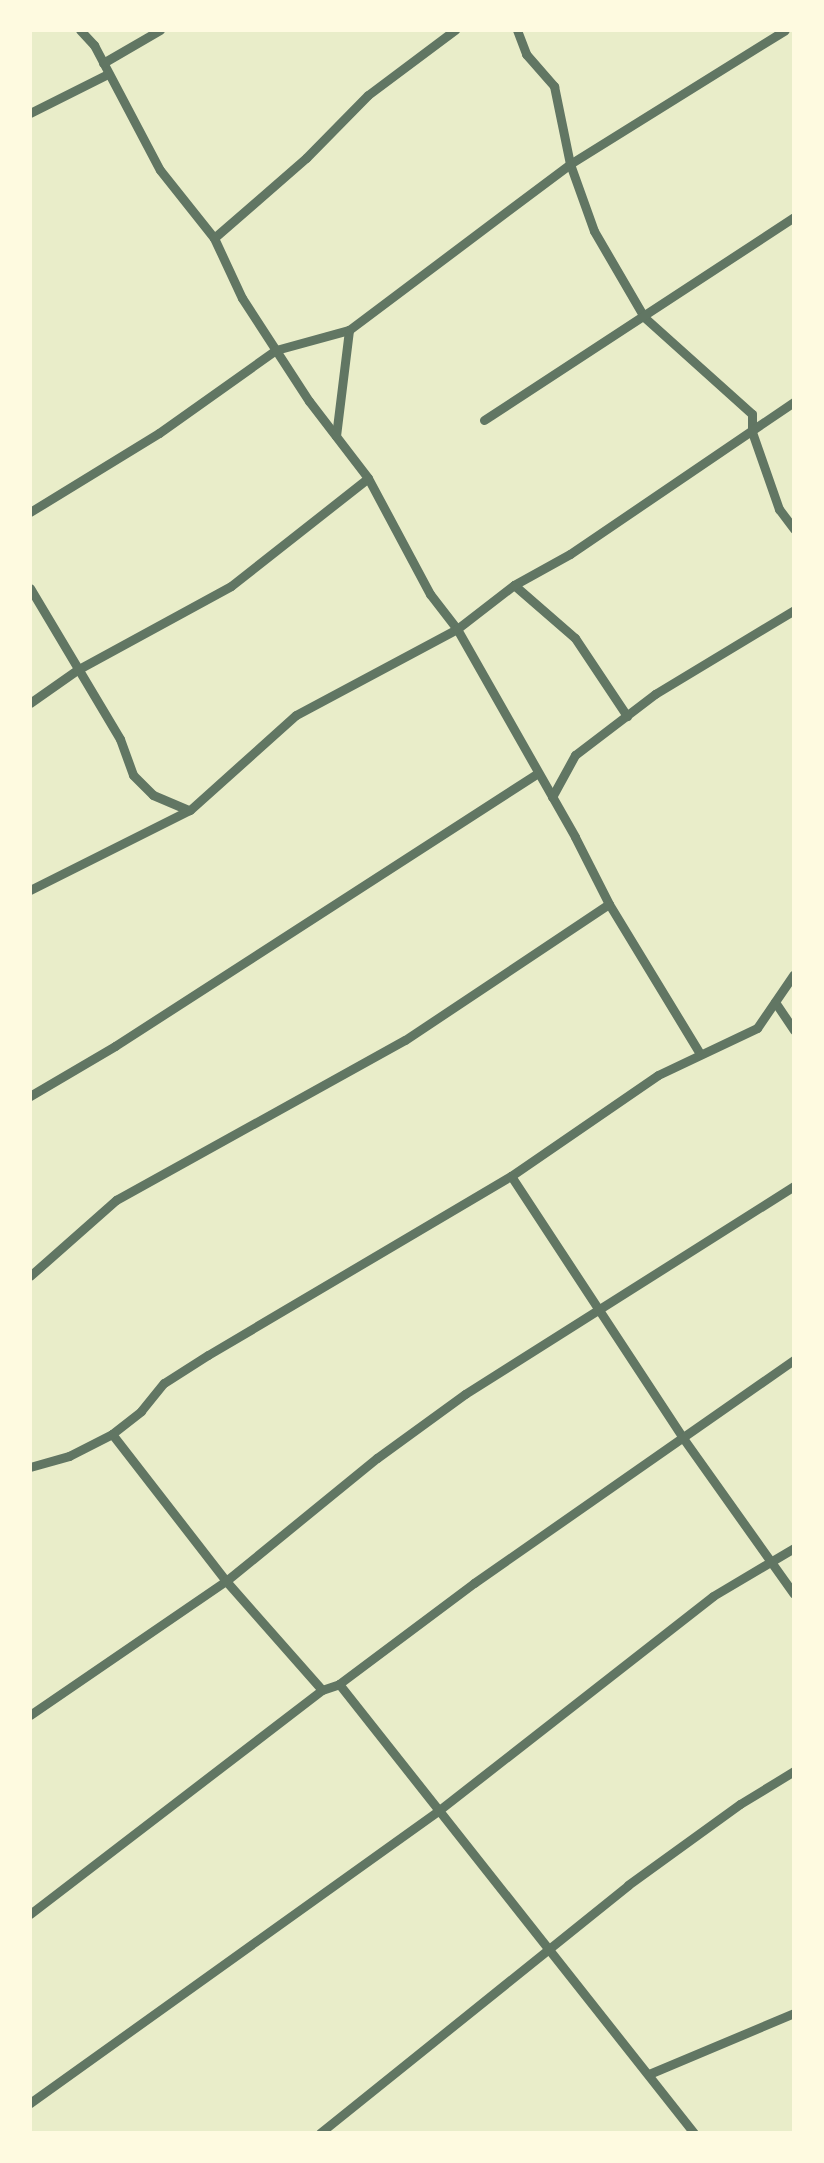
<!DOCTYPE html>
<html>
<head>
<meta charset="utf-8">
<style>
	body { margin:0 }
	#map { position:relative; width:824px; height:2163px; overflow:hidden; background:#e9edc9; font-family:"Source Serif 4",serif }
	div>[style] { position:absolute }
	.minor>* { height:9px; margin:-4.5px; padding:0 4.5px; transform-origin:4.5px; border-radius:4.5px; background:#617663 }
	span { translate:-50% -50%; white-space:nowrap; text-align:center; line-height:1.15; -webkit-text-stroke:10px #fefae0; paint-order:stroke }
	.frame { position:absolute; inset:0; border:32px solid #fefae0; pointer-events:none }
</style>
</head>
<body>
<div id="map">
	<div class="minor">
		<i style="left:80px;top:30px;width:21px;rotate:47deg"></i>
		<i style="left:94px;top:45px;width:141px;rotate:62.2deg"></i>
		<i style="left:160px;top:170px;width:87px;rotate:51.5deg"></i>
		<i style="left:214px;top:238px;width:66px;rotate:65deg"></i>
		<i style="left:242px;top:298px;width:123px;rotate:57deg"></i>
		<i style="left:309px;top:401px;width:97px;rotate:52.5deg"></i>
		<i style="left:368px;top:478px;width:132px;rotate:61.9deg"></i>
		<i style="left:430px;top:594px;width:44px;rotate:52.4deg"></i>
		<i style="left:457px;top:629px;width:239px;rotate:60.4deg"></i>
		<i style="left:575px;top:837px;width:75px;rotate:63.1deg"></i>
		<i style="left:609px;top:904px;width:173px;rotate:58.7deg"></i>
		<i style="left:517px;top:30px;width:26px;rotate:69deg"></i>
		<i style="left:526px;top:54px;width:43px;rotate:48.8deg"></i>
		<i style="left:554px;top:86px;width:80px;rotate:78.4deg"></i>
		<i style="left:570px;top:164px;width:71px;rotate:70.3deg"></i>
		<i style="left:594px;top:231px;width:99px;rotate:59.8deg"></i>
		<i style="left:644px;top:317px;width:145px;rotate:41.9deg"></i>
		<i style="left:752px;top:414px;width:18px;rotate:90deg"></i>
		<i style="left:752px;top:432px;width:82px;rotate:70.7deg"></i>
		<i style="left:779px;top:509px;width:25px;rotate:53deg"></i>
		<i style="left:103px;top:63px;width:66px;rotate:-30.1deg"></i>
		<i style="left:30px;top:113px;width:87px;rotate:-26.6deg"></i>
		<i style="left:214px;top:238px;width:122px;rotate:-41deg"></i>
		<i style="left:306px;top:158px;width:88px;rotate:-45.5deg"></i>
		<i style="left:368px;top:95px;width:109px;rotate:-36.8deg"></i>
		<i style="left:484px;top:420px;width:371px;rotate:-33.2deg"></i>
		<i style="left:336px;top:436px;width:107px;rotate:-83deg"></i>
		<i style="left:30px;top:512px;width:151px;rotate:-31.5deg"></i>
		<i style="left:159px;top:433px;width:143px;rotate:-35.4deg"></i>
		<i style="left:276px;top:350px;width:76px;rotate:-15.3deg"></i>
		<i style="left:349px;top:330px;width:276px;rotate:-36.9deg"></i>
		<i style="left:570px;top:164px;width:253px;rotate:-31.9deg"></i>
		<i style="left:514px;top:585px;width:81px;rotate:41deg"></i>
		<i style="left:575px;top:638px;width:94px;rotate:56.3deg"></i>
		<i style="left:30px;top:588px;width:176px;rotate:59.2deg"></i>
		<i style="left:120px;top:739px;width:38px;rotate:70deg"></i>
		<i style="left:133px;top:775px;width:28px;rotate:45deg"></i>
		<i style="left:153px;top:795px;width:39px;rotate:23deg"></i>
		<i style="left:30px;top:703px;width:57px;rotate:-35.1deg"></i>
		<i style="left:77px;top:670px;width:175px;rotate:-28.6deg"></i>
		<i style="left:231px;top:586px;width:174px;rotate:-38.2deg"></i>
		<i style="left:552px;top:797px;width:48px;rotate:-61.3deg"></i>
		<i style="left:575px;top:755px;width:101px;rotate:-37.3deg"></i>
		<i style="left:655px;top:694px;width:162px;rotate:-31.1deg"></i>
		<i style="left:30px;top:890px;width:179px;rotate:-26.6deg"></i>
		<i style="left:190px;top:810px;width:142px;rotate:-41.9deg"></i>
		<i style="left:296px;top:715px;width:183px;rotate:-28.1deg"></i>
		<i style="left:457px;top:629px;width:72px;rotate:-37.7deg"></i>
		<i style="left:514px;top:585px;width:64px;rotate:-29deg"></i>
		<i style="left:570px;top:554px;width:271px;rotate:-34.2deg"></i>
		<i style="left:775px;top:1002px;width:34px;rotate:56deg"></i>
		<i style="left:30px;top:1096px;width:99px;rotate:-30.5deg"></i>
		<i style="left:115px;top:1046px;width:503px;rotate:-32.84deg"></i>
		<i style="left:511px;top:1176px;width:313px;rotate:56.7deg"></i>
		<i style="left:683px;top:1438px;width:191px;rotate:54.6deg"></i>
		<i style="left:30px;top:1276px;width:115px;rotate:-41.5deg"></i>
		<i style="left:116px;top:1200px;width:330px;rotate:-29deg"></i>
		<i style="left:405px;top:1040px;width:245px;rotate:-33.7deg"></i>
		<i style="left:112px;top:1434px;width:186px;rotate:52.2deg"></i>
		<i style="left:226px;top:1581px;width:145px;rotate:48.6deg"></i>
		<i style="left:30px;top:1467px;width:41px;rotate:-15.8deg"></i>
		<i style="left:69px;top:1456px;width:48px;rotate:-27.1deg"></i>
		<i style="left:112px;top:1434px;width:37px;rotate:-38deg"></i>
		<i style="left:141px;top:1411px;width:36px;rotate:-51deg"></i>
		<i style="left:164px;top:1383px;width:52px;rotate:-32.5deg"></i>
		<i style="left:208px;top:1355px;width:352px;rotate:-30.6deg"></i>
		<i style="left:511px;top:1176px;width:178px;rotate:-34.5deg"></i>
		<i style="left:658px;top:1075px;width:110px;rotate:-25.4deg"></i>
		<i style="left:757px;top:1028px;width:65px;rotate:-55.6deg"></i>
		<i style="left:339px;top:1684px;width:572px;rotate:51.67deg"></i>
		<i style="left:30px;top:1715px;width:237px;rotate:-34.4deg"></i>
		<i style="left:226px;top:1581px;width:195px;rotate:-39.2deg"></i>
		<i style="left:377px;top:1458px;width:109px;rotate:-36deg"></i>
		<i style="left:465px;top:1394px;width:389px;rotate:-32.3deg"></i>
		<i style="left:30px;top:1914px;width:368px;rotate:-37.5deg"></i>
		<i style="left:322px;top:1690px;width:18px;rotate:-19deg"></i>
		<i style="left:339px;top:1684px;width:169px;rotate:-36.8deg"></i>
		<i style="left:474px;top:1583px;width:390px;rotate:-34.9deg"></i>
		<i style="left:649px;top:2074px;width:157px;rotate:-22.8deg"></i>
		<i style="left:30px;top:2103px;width:502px;rotate:-35.59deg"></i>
		<i style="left:438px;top:1811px;width:349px;rotate:-38deg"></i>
		<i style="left:713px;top:1596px;width:94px;rotate:-30.7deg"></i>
		<i style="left:320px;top:2133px;width:395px;rotate:-38.8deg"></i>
		<i style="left:628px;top:1885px;width:138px;rotate:-35.9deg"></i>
		<i style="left:740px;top:1804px;width:63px;rotate:-31.4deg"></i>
	</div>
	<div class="frame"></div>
</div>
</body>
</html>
